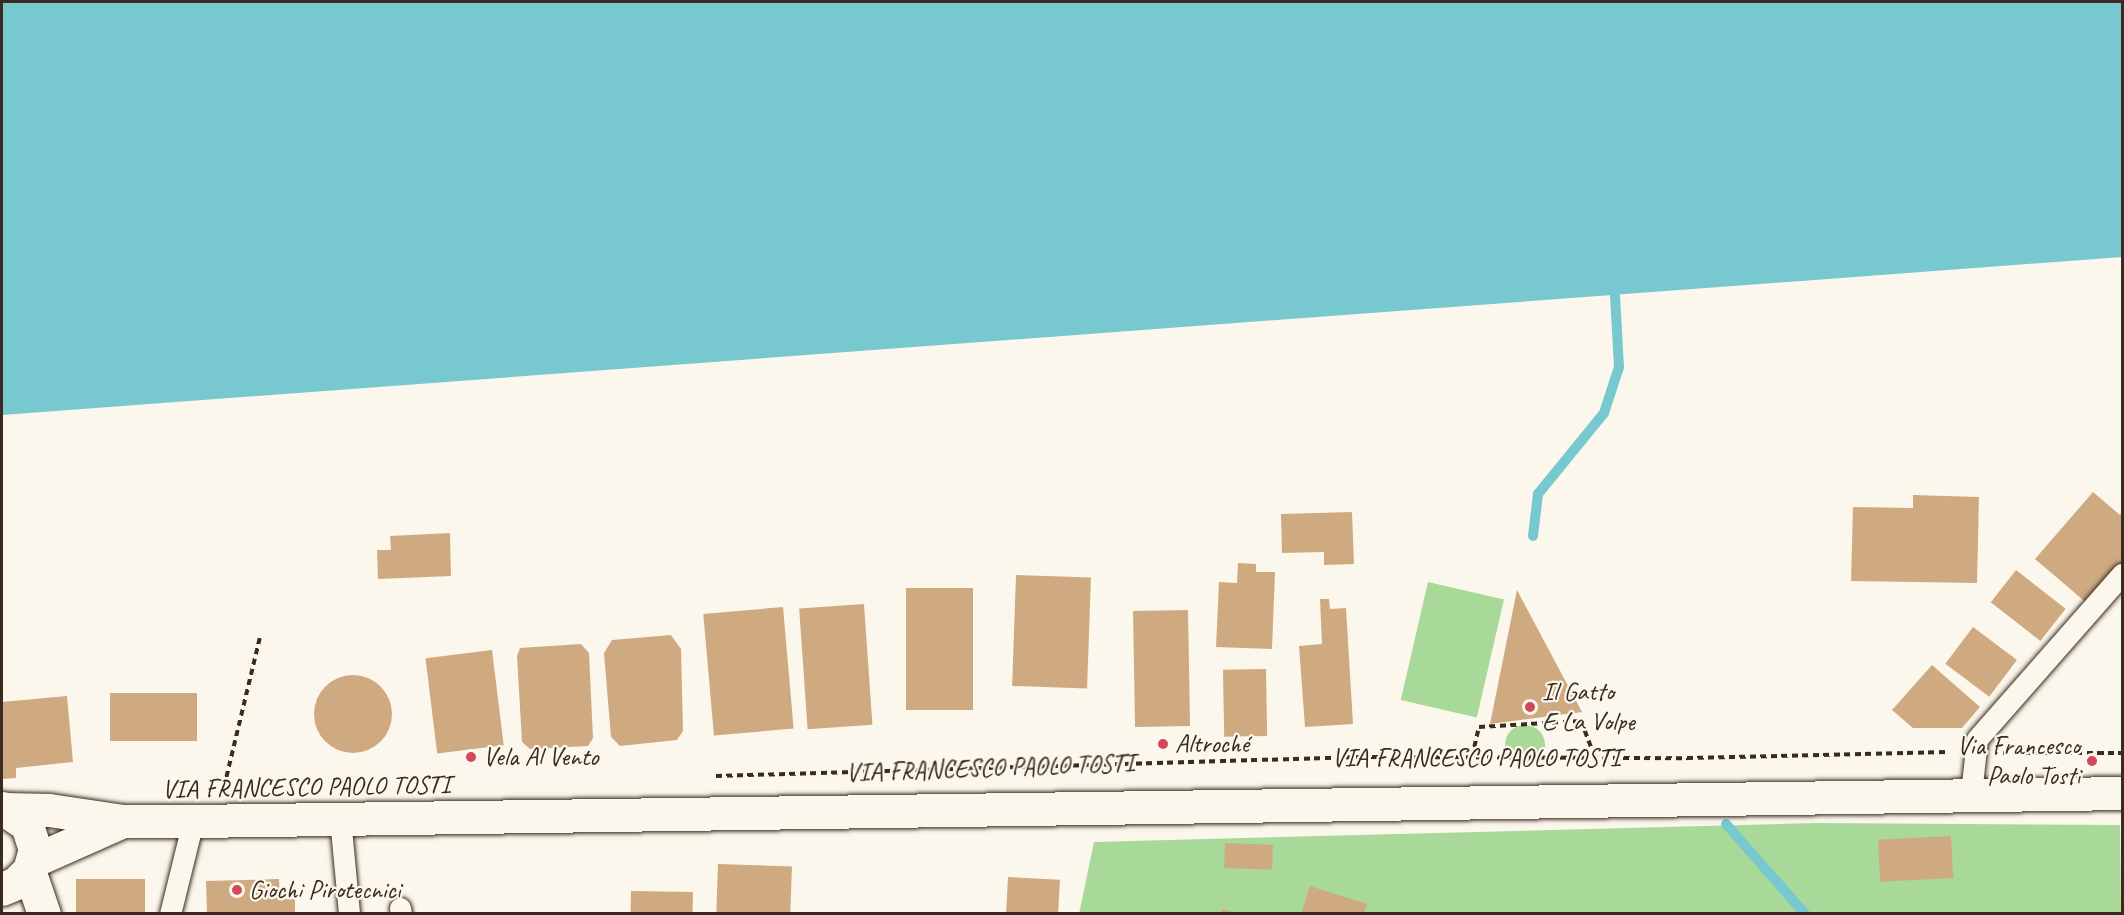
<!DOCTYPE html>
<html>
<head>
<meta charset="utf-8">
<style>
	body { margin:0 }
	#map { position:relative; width:2124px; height:915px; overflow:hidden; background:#fbf7ec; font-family:Caveat,sans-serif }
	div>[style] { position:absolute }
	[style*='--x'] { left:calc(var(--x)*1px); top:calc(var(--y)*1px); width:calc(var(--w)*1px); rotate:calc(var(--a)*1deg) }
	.green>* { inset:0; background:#a9d998; transform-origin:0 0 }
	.round { border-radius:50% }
	.water>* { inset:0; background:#77c8cf }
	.stream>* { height:10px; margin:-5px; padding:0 5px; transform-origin:5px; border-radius:5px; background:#77c8cf }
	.building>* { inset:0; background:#cfaa81; transform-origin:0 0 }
	.path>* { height:4px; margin-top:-2px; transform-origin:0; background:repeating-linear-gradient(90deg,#3b2a1e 0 6px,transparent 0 10.5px) }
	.roads { filter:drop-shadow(0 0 2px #3b2a1e) drop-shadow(0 0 2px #3b2a1e) }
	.lane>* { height:21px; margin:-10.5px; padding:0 10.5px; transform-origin:10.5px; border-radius:10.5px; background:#fbf7ec }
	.street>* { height:33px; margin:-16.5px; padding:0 16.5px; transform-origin:16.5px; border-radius:16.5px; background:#fbf7ec }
	.dots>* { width:16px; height:16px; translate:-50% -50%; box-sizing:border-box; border:3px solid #fbf7ec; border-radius:50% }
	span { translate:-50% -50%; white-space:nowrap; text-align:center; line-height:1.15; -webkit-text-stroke:4.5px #fbf7ec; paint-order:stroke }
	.poi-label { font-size:26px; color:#3b2a1e }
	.left { translate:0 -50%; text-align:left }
	.right { translate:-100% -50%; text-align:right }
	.street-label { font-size:26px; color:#3b2a1e }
	.frame { position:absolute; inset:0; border:3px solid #3b2a1e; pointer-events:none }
</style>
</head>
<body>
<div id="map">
	<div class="green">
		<div style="left:1428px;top:582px;width:78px;height:121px;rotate:13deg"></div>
		<div class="round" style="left:1505px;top:725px;width:40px;height:40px"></div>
		<div style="clip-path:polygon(1816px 823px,2120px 825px,2121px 913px,1079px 914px,1094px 842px)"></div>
	</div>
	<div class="water">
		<div style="clip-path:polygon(2px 2px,2122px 2px,2122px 257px,2px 415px)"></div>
	</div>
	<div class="stream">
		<div style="--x:1533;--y:536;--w:42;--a:-83.2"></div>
		<div style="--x:1538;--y:494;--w:104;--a:-50.8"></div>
		<div style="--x:1604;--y:413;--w:48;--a:-71.9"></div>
		<div style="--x:1619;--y:367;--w:72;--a:-93.2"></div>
		<div style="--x:1726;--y:824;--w:120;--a:48.7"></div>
	</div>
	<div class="building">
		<div style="clip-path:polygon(2093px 492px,2120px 515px,2122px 512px,2122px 567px,2089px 605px,2035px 559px)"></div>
		<div style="clip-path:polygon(1913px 495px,1979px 497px,1977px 583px,1851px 581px,1853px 507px,1913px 508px)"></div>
		<div style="clip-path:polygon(1352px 512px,1354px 564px,1324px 565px,1324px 552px,1282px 553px,1281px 514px)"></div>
		<div style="clip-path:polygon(450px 533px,451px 576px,378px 579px,377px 550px,391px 550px,390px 536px)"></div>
		<div style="clip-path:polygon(1238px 563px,1256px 564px,1256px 572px,1275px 572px,1272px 649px,1216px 647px,1219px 582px,1237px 583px)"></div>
		<div style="left:2016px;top:570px;width:63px;height:41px;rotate:38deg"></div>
		<div style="left:1016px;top:575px;width:75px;height:111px;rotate:2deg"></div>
		<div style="left:906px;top:588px;width:67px;height:122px"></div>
		<div style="clip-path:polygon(1517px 590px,1582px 712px,1490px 724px)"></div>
		<div style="clip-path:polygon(1320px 599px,1329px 599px,1330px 609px,1346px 608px,1353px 724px,1305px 727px,1299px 646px,1322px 644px)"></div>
		<div style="left:864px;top:604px;width:121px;height:65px;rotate:86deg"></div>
		<div style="left:783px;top:607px;width:122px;height:80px;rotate:85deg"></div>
		<div style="left:1188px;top:610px;width:116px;height:55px;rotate:89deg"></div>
		<div style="left:1973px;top:627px;width:55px;height:46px;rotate:37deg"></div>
		<div style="clip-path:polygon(671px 635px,681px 649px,683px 731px,677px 740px,620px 746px,611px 737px,604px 653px,612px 640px)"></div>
		<div style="clip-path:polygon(581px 644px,589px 653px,593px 738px,588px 746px,530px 749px,522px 742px,517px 656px,520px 648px)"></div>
		<div style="left:492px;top:650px;width:96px;height:67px;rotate:83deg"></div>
		<div style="clip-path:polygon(1932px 665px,1980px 707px,1962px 728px,1913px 728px,1892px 710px)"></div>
		<div style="left:1266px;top:669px;width:67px;height:43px;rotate:89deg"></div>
		<div class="round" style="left:314px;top:675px;width:78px;height:78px"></div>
		<div style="left:197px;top:693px;width:48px;height:87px;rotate:90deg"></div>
		<div style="clip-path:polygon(67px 696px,73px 762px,16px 768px,16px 778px,2px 779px,2px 702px)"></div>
		<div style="left:1951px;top:836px;width:42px;height:73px;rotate:87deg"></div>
		<div style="left:1225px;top:843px;width:48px;height:25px;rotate:2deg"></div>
		<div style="left:718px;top:864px;width:74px;height:50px;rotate:2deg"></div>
		<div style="left:1008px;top:877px;width:52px;height:37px;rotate:3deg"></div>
		<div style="left:76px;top:879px;width:69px;height:35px"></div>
		<div style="clip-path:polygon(279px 879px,280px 899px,295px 899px,295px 914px,207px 914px,206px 881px)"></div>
		<div style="clip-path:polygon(1310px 886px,1367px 904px,1364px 914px,1301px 914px)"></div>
		<div style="left:631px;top:891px;width:62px;height:23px;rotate:1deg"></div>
		<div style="clip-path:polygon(1222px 909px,1237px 913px,1237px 914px,1221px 914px)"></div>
	</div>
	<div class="path">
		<div style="--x:2003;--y:753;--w:119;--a:0"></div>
		<div style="--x:1472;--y:757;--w:31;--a:-77"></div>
		<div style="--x:1479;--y:727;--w:102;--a:-3.4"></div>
		<div style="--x:1581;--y:721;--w:39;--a:69"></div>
		<div style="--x:716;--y:776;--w:645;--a:-1.69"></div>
		<div style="--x:1361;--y:757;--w:326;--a:0.2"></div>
		<div style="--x:1687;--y:758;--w:260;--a:-1.3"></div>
		<div style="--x:224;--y:787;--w:154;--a:-76.5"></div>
	</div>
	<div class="roads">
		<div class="lane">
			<div style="--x:1971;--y:794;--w:55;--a:-83.8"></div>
			<div style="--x:1977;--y:739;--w:220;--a:-48.7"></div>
			<div style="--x:340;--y:818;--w:96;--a:84.6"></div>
			<div style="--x:400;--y:908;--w:6;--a:81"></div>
			<div style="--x:170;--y:914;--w:96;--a:-76.1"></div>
		</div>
		<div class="street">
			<div style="--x:2;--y:808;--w:30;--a:34"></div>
			<div style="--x:27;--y:825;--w:25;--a:72"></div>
			<div style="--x:35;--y:849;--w:22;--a:106"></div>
			<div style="--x:29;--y:870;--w:18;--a:135"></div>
			<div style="--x:16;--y:883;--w:15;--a:157"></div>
			<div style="--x:6;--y:809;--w:43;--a:1.3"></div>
			<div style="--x:49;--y:810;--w:75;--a:8.5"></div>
			<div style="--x:123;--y:821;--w:70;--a:0"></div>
			<div style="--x:193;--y:821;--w:1929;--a:-0.83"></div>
			<div style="--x:33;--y:861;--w:98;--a:-24"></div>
			<div style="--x:29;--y:870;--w:46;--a:71.2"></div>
		</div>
	</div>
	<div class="dots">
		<div style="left:1530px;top:707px;background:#d1495b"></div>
		<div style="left:1163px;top:744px;background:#d1495b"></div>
		<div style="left:471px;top:757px;background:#d1495b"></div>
		<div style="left:2092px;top:761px;background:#d1495b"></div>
		<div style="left:237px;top:890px;background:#d1495b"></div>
	</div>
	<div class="poi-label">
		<span class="left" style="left:1542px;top:707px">Il Gatto<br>E La Volpe</span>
		<span class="left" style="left:1175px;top:744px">Altroché</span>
		<span class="right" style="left:2080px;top:761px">Via Francesco<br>Paolo Tosti</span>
		<span class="left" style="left:483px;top:757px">Vela Al Vento</span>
		<span class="left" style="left:249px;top:890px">Giochi Pirotecnici</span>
	</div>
	<div class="street-label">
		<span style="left:1476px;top:758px">VIA FRANCESCO PAOLO TOSTI</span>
		<span style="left:990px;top:768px;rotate:-2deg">VIA FRANCESCO PAOLO TOSTI</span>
		<span style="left:306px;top:787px;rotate:-1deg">VIA FRANCESCO PAOLO TOSTI</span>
	</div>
	<div class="frame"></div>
</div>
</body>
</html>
